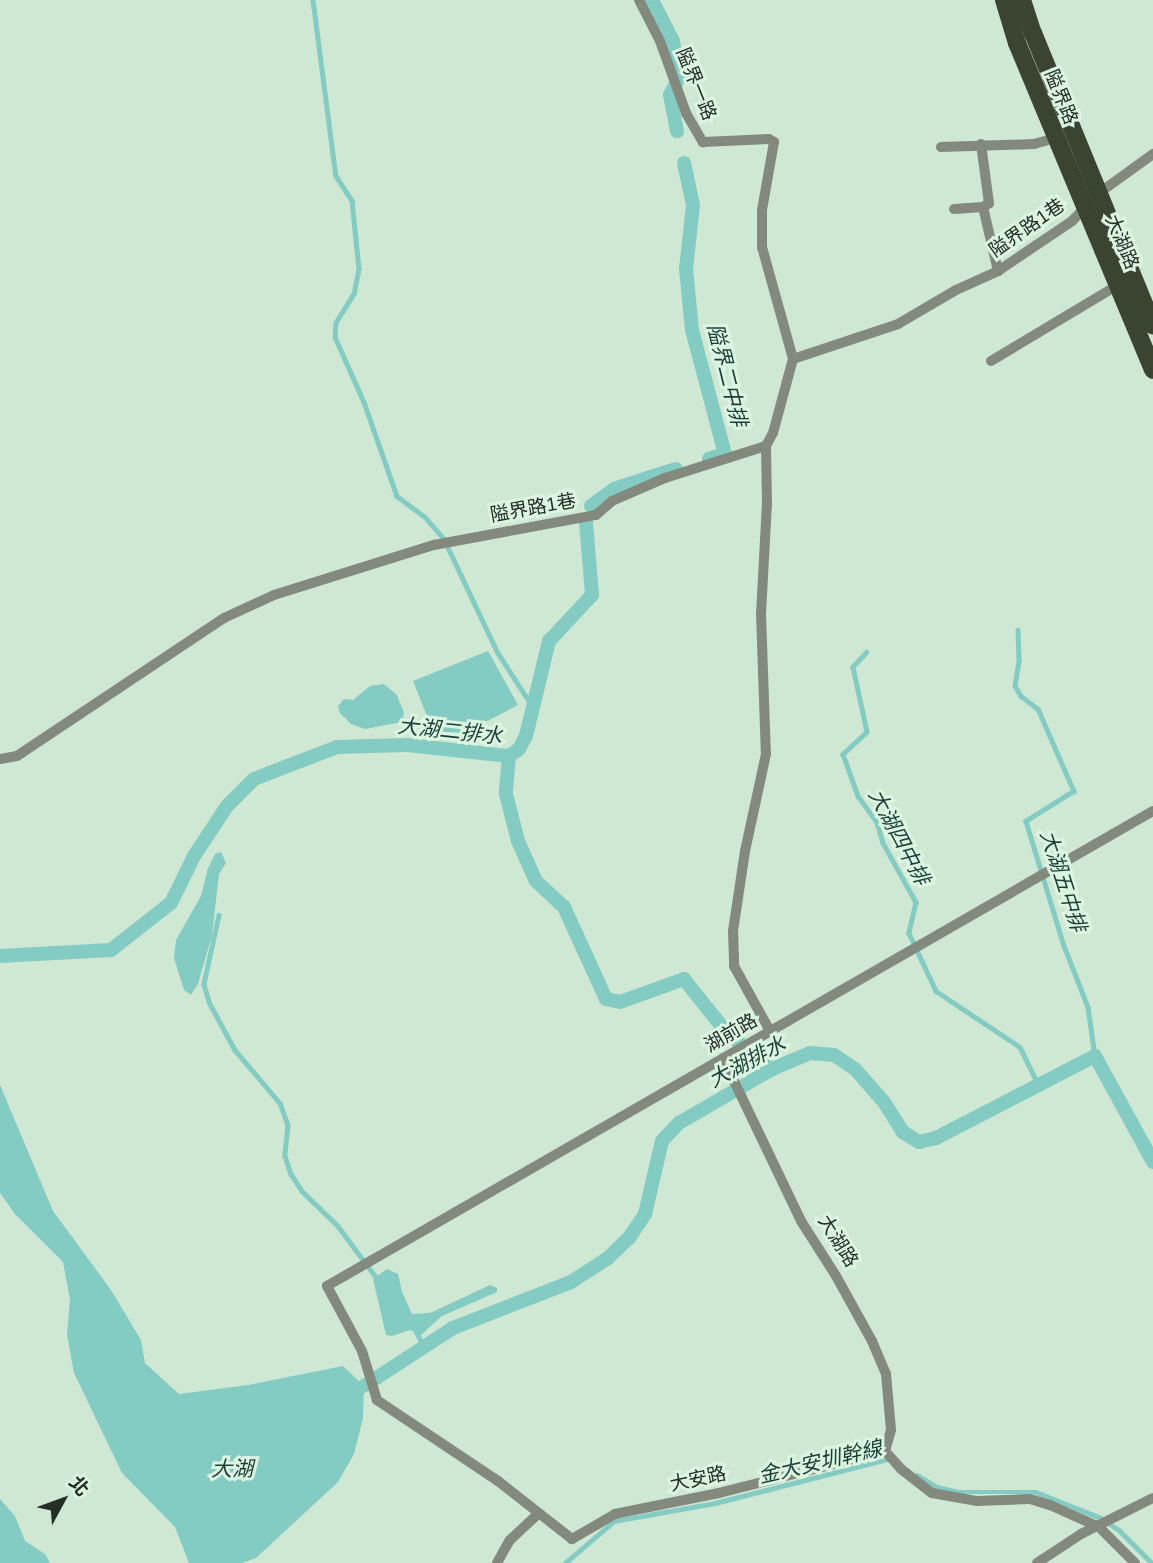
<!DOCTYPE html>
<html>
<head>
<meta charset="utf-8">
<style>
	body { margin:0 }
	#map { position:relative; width:1153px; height:1563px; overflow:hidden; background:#cfe8d3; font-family:Helvetica,"Noto Sans TC",sans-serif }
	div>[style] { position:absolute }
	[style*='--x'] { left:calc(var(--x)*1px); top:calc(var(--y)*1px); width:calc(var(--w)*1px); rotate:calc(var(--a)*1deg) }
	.water>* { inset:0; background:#83cbc3 }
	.stream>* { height:4.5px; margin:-2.25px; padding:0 2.25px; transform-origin:2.25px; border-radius:2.25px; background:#83cbc3 }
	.canal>* { height:14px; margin:-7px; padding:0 7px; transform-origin:7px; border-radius:7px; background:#83cbc3 }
	.minor>* { height:10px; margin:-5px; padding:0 5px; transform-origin:5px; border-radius:5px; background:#84897e }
	.primary>* { height:18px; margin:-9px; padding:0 9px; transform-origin:9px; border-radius:9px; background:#3a4431 }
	span { translate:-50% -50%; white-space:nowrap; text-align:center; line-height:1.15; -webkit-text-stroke:6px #dcf5e0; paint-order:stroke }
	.street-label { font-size:19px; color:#252e26 }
	.water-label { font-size:21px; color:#1a3e3a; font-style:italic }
	.north { position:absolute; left:28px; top:1465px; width:70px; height:70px; -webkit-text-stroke:5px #dcf5e0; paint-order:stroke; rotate:49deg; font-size:19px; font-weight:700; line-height:28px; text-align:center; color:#252e26 }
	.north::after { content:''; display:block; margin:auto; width:24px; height:32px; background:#252e26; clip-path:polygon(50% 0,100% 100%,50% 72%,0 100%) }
</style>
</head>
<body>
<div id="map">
	<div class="water">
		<div style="clip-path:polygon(488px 651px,518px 705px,464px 733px,433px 731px,413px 681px)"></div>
		<div style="clip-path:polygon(384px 684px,397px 695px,404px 713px,402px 722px,365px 729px,351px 724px,340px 713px,338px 706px,344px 699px,353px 700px,370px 686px)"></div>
		<div style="clip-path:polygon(221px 852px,226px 863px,219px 874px,212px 935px,198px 984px,191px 995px,184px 990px,174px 958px,176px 940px,201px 896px,208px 868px,215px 854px)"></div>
		<div style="clip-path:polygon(0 1085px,53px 1211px,111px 1290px,141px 1340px,145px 1363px,179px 1394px,248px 1385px,343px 1366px,364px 1386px,363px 1418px,354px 1454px,338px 1482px,256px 1558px,242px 1563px,189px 1563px,175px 1527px,122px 1473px,74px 1373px,67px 1335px,70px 1299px,63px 1262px,15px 1214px,0 1193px)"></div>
		<div style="clip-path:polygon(387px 1269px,398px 1274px,402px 1292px,412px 1314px,430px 1313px,490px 1285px,497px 1288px,497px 1292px,442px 1316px,421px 1335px,410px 1330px,392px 1336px,386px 1335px,373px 1279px)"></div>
		<div style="clip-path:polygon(0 1499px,15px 1516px,25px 1541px,45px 1554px,50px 1563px,0 1563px)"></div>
	</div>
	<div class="stream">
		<div style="--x:313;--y:0;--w:177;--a:82.6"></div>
		<div style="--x:336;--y:176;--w:30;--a:57"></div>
		<div style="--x:352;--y:201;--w:68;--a:84.1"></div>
		<div style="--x:359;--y:269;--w:25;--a:101"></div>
		<div style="--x:354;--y:294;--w:34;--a:122"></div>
		<div style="--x:336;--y:323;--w:14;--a:94"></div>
		<div style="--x:335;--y:337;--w:71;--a:66"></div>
		<div style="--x:364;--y:402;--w:100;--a:70.7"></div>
		<div style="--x:397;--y:496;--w:35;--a:37"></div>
		<div style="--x:425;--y:517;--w:29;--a:49"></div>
		<div style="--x:444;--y:539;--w:126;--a:64.7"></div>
		<div style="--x:498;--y:653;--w:64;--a:57.1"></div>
		<div style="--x:1018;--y:630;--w:31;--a:88"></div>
		<div style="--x:1019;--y:661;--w:25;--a:99"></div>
		<div style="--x:1015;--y:686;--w:12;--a:59"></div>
		<div style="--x:1021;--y:696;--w:21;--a:37"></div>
		<div style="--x:1038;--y:709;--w:90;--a:66.3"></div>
		<div style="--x:1074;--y:791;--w:57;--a:148"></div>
		<div style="--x:1026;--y:821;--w:127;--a:73.1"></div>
		<div style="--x:1063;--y:943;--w:69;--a:68.7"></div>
		<div style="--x:1088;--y:1007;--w:49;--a:81.9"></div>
		<div style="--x:867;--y:652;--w:21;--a:133"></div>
		<div style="--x:853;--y:667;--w:66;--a:77.8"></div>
		<div style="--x:867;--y:732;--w:33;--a:137"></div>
		<div style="--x:843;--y:754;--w:45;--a:70.3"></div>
		<div style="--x:858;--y:796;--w:32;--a:54"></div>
		<div style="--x:877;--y:822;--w:22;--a:74"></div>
		<div style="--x:883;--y:843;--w:68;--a:60.8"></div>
		<div style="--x:916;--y:902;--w:32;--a:103"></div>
		<div style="--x:909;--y:933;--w:64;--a:65"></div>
		<div style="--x:936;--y:991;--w:101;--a:33.7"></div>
		<div style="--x:1020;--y:1047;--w:41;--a:64.1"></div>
		<div style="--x:219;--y:915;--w:71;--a:102.3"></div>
		<div style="--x:204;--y:984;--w:19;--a:74"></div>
		<div style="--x:209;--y:1002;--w:55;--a:61.6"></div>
		<div style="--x:235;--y:1050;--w:70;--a:49.7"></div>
		<div style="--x:280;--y:1103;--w:23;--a:70"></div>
		<div style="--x:288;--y:1125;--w:31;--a:96"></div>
		<div style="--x:285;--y:1156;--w:19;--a:72"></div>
		<div style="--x:291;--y:1174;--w:20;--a:57"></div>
		<div style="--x:302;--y:1191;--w:50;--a:44.2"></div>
		<div style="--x:338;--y:1226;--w:69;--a:53.3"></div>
		<div style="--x:415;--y:1329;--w:20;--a:63"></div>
		<div style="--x:917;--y:1475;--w:23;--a:31"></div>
		<div style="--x:937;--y:1487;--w:23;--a:13"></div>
		<div style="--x:959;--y:1492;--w:77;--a:0"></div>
		<div style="--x:1036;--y:1492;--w:70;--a:21.8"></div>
		<div style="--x:1101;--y:1518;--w:22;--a:34"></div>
		<div style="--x:1119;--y:1530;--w:47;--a:45"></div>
		<div style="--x:565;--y:1563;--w:65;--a:-40.6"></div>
		<div style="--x:614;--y:1521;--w:103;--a:-10.1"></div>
		<div style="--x:715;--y:1503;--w:179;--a:-14.3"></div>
	</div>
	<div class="canal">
		<div style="--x:652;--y:0;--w:46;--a:62.9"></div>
		<div style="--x:673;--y:41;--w:36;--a:79"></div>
		<div style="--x:680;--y:76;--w:21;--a:118"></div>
		<div style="--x:670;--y:95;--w:37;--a:79"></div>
		<div style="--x:684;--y:163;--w:43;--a:77.9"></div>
		<div style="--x:693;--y:205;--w:64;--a:96.2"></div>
		<div style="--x:686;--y:269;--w:61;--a:84.4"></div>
		<div style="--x:692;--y:330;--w:128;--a:75.1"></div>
		<div style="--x:725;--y:454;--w:17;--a:163"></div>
		<div style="--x:591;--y:506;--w:29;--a:-36"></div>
		<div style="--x:614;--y:489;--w:65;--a:-17.9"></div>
		<div style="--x:509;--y:756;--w:38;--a:95"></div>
		<div style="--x:506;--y:794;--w:49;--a:75.7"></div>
		<div style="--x:518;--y:841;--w:44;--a:65.8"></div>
		<div style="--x:536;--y:881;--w:38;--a:43"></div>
		<div style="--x:564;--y:907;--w:101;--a:65.5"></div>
		<div style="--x:606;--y:999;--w:14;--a:12"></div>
		<div style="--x:620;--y:1002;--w:68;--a:-19.8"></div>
		<div style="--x:684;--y:979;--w:69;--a:51.5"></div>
		<div style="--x:727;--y:1033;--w:58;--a:38.7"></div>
		<div style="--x:509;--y:756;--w:12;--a:-35"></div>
		<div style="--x:519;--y:749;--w:15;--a:-62"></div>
		<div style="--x:526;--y:736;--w:98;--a:-76.4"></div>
		<div style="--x:549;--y:641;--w:63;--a:-46.9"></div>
		<div style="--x:592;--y:595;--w:73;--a:-94.7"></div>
		<div style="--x:0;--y:956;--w:111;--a:-3.1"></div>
		<div style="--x:111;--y:950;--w:76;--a:-38.1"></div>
		<div style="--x:171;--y:903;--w:52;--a:-63.9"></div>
		<div style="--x:194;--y:856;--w:60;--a:-56.6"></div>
		<div style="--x:227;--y:806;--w:38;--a:-45"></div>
		<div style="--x:254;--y:779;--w:89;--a:-21.1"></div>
		<div style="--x:337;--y:747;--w:70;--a:-1.6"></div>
		<div style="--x:407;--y:745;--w:103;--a:6.2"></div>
		<div style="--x:364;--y:1386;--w:106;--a:-33.1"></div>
		<div style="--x:453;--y:1328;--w:127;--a:-21.3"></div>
		<div style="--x:571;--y:1282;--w:44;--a:-33"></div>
		<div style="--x:608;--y:1258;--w:29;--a:-44"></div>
		<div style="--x:629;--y:1238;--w:29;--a:-56"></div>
		<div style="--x:645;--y:1214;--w:75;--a:-76.9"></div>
		<div style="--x:662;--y:1141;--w:25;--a:-47"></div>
		<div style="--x:679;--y:1123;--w:108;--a:-30.1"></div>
		<div style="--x:772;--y:1069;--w:41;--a:-22.8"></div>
		<div style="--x:810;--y:1053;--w:24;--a:5"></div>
		<div style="--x:834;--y:1055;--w:25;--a:34"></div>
		<div style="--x:855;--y:1069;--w:44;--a:48.7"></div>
		<div style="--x:884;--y:1102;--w:36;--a:58"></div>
		<div style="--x:903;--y:1132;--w:19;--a:32"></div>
		<div style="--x:919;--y:1142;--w:17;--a:-13"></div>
		<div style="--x:936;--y:1138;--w:179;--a:-27.3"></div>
		<div style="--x:1095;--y:1056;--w:121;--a:61.3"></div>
	</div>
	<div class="minor">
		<div style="--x:639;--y:0;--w:46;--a:62.9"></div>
		<div style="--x:660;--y:41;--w:77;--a:70.1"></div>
		<div style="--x:686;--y:113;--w:34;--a:60"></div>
		<div style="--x:703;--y:142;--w:66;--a:-2.6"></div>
		<div style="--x:769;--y:139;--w:6;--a:31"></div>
		<div style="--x:774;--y:142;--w:69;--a:100"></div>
		<div style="--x:762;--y:210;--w:37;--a:90"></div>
		<div style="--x:762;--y:247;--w:116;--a:74.5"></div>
		<div style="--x:981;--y:144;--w:60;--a:82.3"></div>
		<div style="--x:989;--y:203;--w:7;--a:146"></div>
		<div style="--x:983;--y:207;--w:66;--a:76.8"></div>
		<div style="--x:941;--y:147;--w:93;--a:-1.8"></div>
		<div style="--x:1034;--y:144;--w:22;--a:-16"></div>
		<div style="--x:954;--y:209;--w:29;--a:-4"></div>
		<div style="--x:991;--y:361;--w:148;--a:-30.9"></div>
		<div style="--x:766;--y:446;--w:57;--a:89"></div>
		<div style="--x:767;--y:503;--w:111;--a:93.1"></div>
		<div style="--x:761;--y:614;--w:140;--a:88"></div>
		<div style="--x:766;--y:754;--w:99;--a:102.2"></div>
		<div style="--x:745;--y:851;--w:81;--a:98.5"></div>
		<div style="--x:733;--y:931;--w:35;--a:88"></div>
		<div style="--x:734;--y:966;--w:74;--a:61"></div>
		<div style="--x:0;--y:759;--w:17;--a:-10"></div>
		<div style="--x:17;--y:756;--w:249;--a:-33.7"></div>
		<div style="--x:224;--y:618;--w:55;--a:-24.7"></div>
		<div style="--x:274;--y:595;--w:168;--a:-17.4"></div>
		<div style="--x:434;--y:545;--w:165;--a:-10.5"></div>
		<div style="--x:596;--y:515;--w:21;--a:-41"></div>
		<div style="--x:612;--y:501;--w:58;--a:-23.5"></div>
		<div style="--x:665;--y:478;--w:106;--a:-17.6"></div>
		<div style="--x:766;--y:446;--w:15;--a:-62"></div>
		<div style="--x:773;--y:433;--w:77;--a:-74.9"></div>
		<div style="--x:793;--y:359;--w:111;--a:-18.4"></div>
		<div style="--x:898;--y:324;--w:67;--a:-30.4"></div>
		<div style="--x:956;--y:290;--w:46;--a:-24.3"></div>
		<div style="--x:998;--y:271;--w:89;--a:-34"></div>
		<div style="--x:1072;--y:221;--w:39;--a:-46"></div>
		<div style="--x:1099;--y:193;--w:67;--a:-35.8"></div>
		<div style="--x:723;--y:1058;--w:181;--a:64.4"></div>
		<div style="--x:801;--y:1221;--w:65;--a:57.5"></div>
		<div style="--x:836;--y:1276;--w:74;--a:61"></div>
		<div style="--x:872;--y:1341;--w:36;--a:67"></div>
		<div style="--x:886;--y:1374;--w:56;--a:84.9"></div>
		<div style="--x:891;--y:1430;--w:22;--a:106"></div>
		<div style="--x:885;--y:1451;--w:171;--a:165.8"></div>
		<div style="--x:719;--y:1493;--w:106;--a:168.6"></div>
		<div style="--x:615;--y:1514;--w:50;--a:149.8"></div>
		<div style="--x:572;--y:1539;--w:94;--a:-141.9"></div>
		<div style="--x:498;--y:1481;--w:146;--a:-146.2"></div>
		<div style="--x:377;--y:1400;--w:51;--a:-107"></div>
		<div style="--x:362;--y:1351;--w:74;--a:-118.3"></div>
		<div style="--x:327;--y:1286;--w:953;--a:-29.9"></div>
		<div style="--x:885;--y:1451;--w:24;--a:48"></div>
		<div style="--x:901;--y:1469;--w:39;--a:38"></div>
		<div style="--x:932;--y:1493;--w:46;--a:10.1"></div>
		<div style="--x:977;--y:1501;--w:53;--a:-2.2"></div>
		<div style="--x:1030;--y:1499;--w:21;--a:17"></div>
		<div style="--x:1050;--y:1505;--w:54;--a:24.2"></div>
		<div style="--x:1099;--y:1527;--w:51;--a:45"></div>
		<div style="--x:497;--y:1563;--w:26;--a:-61"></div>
		<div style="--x:510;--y:1540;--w:37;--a:-43"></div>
		<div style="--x:1037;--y:1563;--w:53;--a:-33.4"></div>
		<div style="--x:1081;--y:1534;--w:80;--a:-26.6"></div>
	</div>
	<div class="primary">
		<div style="--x:1004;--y:0;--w:45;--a:73.2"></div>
		<div style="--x:1017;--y:43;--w:354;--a:67.4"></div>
		<div style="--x:1022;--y:0;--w:35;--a:72"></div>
		<div style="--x:1033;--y:33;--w:316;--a:67.7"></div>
	</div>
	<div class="street-label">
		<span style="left:696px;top:84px;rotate:68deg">隘界一路</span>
		<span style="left:1061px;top:97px;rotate:68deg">隘界路</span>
		<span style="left:1027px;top:228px;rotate:-35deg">隘界路1巷</span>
		<span style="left:1122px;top:242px;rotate:67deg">大湖路</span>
		<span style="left:533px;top:508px;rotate:-10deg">隘界路1巷</span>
		<span style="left:731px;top:1033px;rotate:-30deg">湖前路</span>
		<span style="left:838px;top:1241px;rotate:58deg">大湖路</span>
		<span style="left:698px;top:1479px;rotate:-12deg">大安路</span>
	</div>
	<div class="water-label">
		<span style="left:727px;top:375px;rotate:76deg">隘界二中排</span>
		<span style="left:450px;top:731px;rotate:6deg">大湖二排水</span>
		<span style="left:899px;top:837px;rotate:62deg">大湖四中排</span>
		<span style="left:1063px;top:881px;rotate:72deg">大湖五中排</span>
		<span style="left:747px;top:1062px;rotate:-28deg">大湖排水</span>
		<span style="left:820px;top:1462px;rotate:-13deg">金大安圳幹線</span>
		<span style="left:232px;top:1469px">大湖</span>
	</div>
	<div class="north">北</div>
</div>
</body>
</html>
